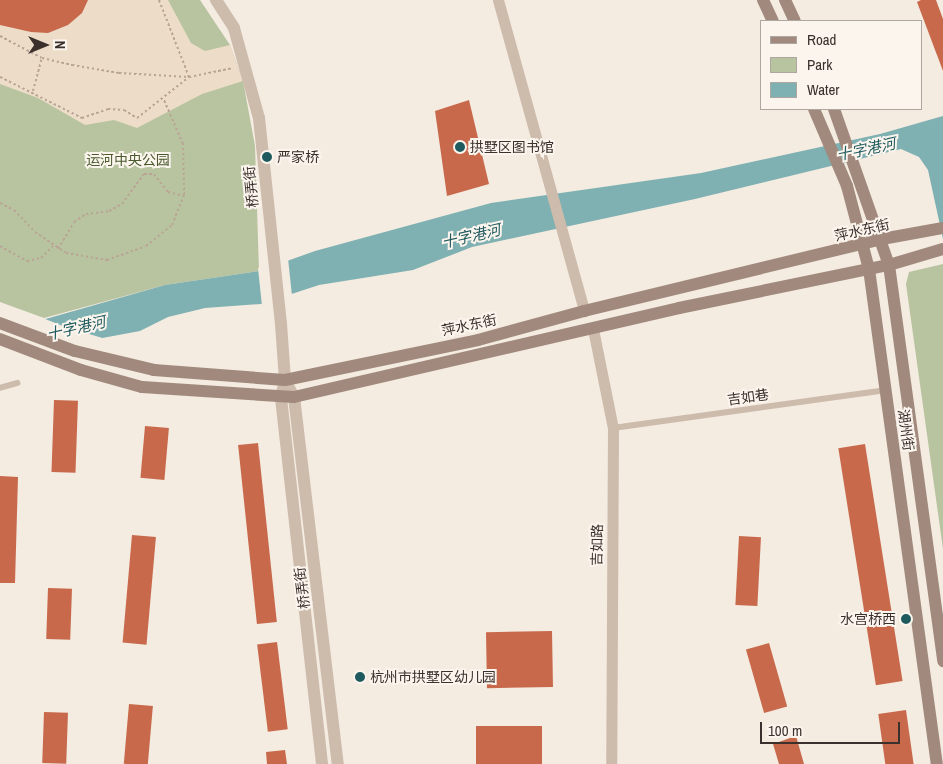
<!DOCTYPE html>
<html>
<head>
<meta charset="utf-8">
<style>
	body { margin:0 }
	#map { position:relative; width:943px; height:764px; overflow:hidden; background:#f4ebe1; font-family:"Archivo Narrow","Noto Sans SC",sans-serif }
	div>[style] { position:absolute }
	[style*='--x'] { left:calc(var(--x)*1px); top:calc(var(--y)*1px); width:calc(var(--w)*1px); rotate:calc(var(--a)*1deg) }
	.green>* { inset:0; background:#b8c4a0 }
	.plaza>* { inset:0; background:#ecdcc8 }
	.water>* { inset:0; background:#7fb0b2 }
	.pier>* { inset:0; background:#f4ebe1 }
	.building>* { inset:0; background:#c8694b; transform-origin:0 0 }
	.path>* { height:2px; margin-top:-1px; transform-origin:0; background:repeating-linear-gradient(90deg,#b9a596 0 2.5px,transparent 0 5px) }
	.service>* { height:5.5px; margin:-2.75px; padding:0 2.75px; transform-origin:2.75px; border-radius:2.75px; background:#cdbbac }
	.minor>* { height:11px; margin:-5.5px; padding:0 5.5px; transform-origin:5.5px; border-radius:5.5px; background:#cdbbac }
	.tertiary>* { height:12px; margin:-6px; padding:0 6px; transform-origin:6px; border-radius:6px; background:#cdbbac }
	.secondary>* { height:12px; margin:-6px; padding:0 6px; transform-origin:6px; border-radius:6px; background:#a18a7d }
	.dots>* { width:14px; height:14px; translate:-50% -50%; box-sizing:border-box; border:2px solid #fbf5ee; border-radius:50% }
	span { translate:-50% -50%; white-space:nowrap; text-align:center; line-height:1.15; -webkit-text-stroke:4px #fbf5ee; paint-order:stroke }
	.poi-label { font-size:14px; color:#3b302b }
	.left { translate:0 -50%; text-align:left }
	.right { translate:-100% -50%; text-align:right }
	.park-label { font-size:14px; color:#4a5a2e }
	.street-label { font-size:14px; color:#3b302b }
	.water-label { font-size:15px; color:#1f5a5e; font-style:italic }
	.legend { position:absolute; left:760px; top:20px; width:162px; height:90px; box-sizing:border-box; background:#fbf5ee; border:1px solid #aea6a0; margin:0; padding:6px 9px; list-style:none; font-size:15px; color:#3b302b }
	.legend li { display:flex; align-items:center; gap:10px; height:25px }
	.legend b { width:25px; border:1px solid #aea6a0 }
	.north { position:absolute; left:20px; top:20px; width:50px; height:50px; -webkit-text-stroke:4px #fbf5ee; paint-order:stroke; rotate:90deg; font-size:14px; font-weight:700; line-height:20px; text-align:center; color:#3b302b }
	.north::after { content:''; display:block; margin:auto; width:18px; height:22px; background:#3b302b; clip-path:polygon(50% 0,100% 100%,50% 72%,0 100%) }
	.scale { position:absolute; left:760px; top:722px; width:140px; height:22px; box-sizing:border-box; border:2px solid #3b302b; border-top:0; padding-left:6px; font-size:15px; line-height:18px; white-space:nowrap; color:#3b302b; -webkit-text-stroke:4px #fbf5ee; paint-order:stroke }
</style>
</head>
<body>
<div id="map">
	<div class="green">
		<div style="clip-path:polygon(0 0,200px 0,230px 45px,243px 81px,255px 146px,259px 271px,165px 285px,44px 318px,0 302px)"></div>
		<div style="clip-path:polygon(943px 264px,943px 549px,906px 284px,909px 272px)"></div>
	</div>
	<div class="plaza">
		<div style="clip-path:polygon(0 0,168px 0,191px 43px,205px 51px,230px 45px,243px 81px,202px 94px,137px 128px,114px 120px,85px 125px,38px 98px,0 84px)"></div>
	</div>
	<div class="water">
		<div style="clip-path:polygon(943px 116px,943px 239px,928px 170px,919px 157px,901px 149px,695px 199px,472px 247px,413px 270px,319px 285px,261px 304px,205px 308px,168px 317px,140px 331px,0 357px,0 332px,165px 285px,259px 271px,315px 251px,491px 203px,701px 173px,880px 134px)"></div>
	</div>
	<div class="pier">
		<div style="clip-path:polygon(288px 258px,292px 296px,262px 306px,258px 268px)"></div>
		<div style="clip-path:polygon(40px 317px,63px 326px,109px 340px,5px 359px,0 357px,0 329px)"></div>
	</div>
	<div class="building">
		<div style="clip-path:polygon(0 0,88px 0,82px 13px,68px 25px,48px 33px,31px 32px,0 25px)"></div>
		<div style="clip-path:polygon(921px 0,936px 0,943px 19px,943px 71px,917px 2px)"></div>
		<div style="clip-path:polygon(469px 100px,489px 184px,447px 196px,435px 111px)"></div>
		<div style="left:54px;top:400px;width:24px;height:72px;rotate:2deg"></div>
		<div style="left:145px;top:426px;width:24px;height:52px;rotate:5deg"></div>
		<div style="left:258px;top:443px;width:180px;height:20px;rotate:84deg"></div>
		<div style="left:865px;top:444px;width:240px;height:27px;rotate:81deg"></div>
		<div style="clip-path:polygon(0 476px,18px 477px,15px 583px,0 583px)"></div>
		<div style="left:132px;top:535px;width:24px;height:108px;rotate:5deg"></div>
		<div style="left:739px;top:536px;width:22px;height:69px;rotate:3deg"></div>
		<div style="left:48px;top:588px;width:24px;height:51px;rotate:2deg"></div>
		<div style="left:552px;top:631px;width:56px;height:66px;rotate:89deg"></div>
		<div style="left:277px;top:642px;width:88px;height:20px;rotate:83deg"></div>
		<div style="left:769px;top:643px;width:66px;height:24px;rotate:74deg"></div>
		<div style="left:129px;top:704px;width:24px;height:60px;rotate:5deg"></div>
		<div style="left:906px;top:710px;width:55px;height:28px;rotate:82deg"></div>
		<div style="left:44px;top:712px;width:24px;height:51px;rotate:2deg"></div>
		<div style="left:476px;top:726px;width:66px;height:38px"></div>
		<div style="clip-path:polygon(796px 736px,804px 764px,779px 764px,773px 744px)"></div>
		<div style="clip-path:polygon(285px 750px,287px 764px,267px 764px,266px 752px)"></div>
	</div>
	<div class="path">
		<div style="--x:0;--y:36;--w:47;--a:27.6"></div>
		<div style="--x:42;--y:58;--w:31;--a:13"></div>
		<div style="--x:72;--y:65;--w:48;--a:9.7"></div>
		<div style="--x:119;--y:73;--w:70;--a:3.3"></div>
		<div style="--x:189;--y:77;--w:83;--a:-111.3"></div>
		<div style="--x:0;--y:77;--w:92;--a:26.6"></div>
		<div style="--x:82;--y:118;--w:28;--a:-19"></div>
		<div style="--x:108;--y:109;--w:16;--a:4"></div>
		<div style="--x:124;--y:110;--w:15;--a:32"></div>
		<div style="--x:137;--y:118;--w:66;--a:-38.3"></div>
		<div style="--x:189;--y:77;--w:45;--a:-11.6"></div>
		<div style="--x:33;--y:91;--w:34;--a:-75"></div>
		<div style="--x:0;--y:203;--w:16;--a:27"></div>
		<div style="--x:14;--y:210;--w:30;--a:46"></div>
		<div style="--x:35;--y:232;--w:37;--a:34"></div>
		<div style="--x:66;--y:253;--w:42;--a:9.7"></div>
		<div style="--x:107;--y:260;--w:41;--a:-19.7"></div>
		<div style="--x:146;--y:246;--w:33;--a:-39"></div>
		<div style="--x:172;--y:225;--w:32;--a:-68"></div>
		<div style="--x:184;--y:195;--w:51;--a:-91.1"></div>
		<div style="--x:183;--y:144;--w:48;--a:-113.4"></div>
		<div style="--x:0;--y:246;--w:31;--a:29"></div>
		<div style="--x:27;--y:261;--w:14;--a:-12"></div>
		<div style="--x:41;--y:258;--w:17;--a:-45"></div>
		<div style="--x:58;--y:249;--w:31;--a:-59"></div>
		<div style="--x:74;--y:222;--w:14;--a:-34"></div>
		<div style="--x:86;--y:214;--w:23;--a:-7"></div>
		<div style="--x:109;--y:211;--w:15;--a:-28"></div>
		<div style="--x:122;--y:204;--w:37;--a:-54"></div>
		<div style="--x:144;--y:174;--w:10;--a:0"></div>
		<div style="--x:154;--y:174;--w:23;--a:52"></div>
		<div style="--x:168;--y:192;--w:16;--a:14"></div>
	</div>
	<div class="service">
		<div style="--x:0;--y:388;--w:18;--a:-16"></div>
		<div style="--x:613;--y:428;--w:276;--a:-7.9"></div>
	</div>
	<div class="minor">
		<div style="--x:498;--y:0;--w:323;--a:74.5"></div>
		<div style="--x:593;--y:329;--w:101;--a:78.6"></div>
		<div style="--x:613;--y:428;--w:336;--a:90.3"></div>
	</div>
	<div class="tertiary">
		<div style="--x:216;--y:0;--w:33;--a:57"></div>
		<div style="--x:234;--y:28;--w:93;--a:74.5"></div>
		<div style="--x:259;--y:118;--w:207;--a:83.9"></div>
		<div style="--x:281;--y:324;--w:56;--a:85.9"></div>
		<div style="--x:285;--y:380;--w:18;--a:103"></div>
		<div style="--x:281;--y:398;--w:368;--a:83.6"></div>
		<div style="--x:289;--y:388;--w:10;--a:61"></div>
		<div style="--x:294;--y:397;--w:370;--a:83.2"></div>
	</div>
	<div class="secondary">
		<div style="--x:763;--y:0;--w:23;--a:65"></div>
		<div style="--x:785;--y:0;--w:23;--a:65"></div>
		<div style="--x:814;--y:109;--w:84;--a:66.8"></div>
		<div style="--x:847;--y:186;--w:86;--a:75.2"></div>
		<div style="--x:869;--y:269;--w:500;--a:82.2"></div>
		<div style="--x:834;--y:109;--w:165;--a:70.6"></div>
		<div style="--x:889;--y:265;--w:400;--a:82.2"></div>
		<div style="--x:0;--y:323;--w:80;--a:20.5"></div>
		<div style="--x:75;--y:351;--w:81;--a:13.5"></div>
		<div style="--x:154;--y:370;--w:131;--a:4.4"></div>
		<div style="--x:285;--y:380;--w:197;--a:-11.7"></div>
		<div style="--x:478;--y:340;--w:110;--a:-15.3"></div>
		<div style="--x:584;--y:311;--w:307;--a:-13.6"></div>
		<div style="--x:882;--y:239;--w:62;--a:-10.2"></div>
		<div style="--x:0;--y:339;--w:87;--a:20.9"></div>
		<div style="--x:81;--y:370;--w:63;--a:15.6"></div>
		<div style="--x:142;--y:387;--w:152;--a:3.8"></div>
		<div style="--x:294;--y:397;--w:395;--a:-13"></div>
		<div style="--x:679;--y:308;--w:214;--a:-11.6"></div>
		<div style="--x:889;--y:265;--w:56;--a:-16.5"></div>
	</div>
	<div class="dots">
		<div style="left:460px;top:147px;background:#1f5a5e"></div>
		<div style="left:267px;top:157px;background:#1f5a5e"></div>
		<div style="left:906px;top:619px;background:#1f5a5e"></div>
		<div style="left:360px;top:677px;background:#1f5a5e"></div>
	</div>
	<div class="poi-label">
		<span class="left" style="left:470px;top:147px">拱墅区图书馆</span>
		<span class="left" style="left:277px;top:157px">严家桥</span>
		<span class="right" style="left:896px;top:619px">水宫桥西</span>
		<span class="left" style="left:370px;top:677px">杭州市拱墅区幼儿园</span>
	</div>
	<div class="park-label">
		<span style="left:128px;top:160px">运河中央公园</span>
	</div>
	<div class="street-label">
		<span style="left:251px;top:187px;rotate:-96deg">桥弄街</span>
		<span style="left:862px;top:230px;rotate:-13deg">萍水东街</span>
		<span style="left:469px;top:325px;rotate:-12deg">萍水东街</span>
		<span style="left:748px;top:397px;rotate:-8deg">吉如巷</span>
		<span style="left:906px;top:430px;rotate:82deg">湖州街</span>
		<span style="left:597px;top:545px;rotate:-89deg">吉如路</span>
		<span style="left:302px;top:588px;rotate:-97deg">桥弄街</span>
	</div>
	<div class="water-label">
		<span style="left:866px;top:149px;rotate:-12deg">十字港河</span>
		<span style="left:471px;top:236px;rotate:-13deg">十字港河</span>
		<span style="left:76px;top:328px;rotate:-13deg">十字港河</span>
	</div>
	<ul class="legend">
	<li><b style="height:6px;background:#a18a7d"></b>Road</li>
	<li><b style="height:14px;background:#b8c4a0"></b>Park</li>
	<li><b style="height:14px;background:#7fb0b2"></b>Water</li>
	</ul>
	<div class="north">N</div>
	<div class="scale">100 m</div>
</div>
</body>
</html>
